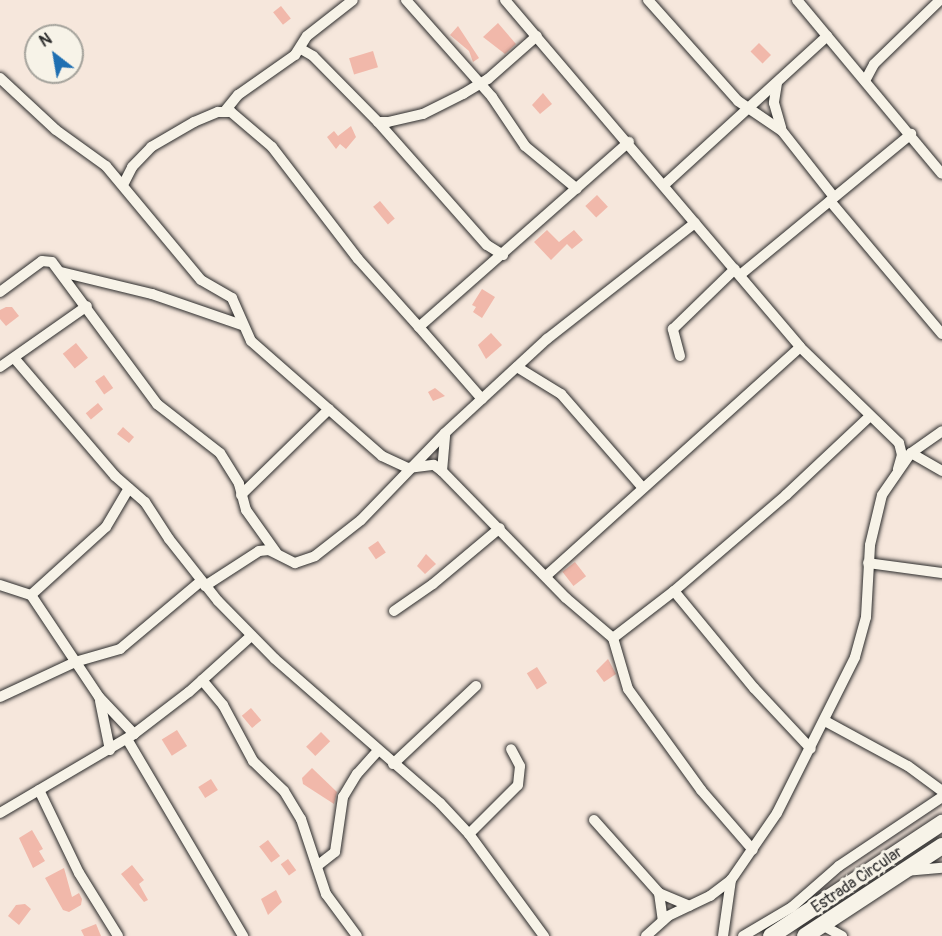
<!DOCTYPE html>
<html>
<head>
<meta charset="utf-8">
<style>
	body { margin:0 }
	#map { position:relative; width:942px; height:936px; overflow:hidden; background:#f6e7dc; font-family:Pangolin,sans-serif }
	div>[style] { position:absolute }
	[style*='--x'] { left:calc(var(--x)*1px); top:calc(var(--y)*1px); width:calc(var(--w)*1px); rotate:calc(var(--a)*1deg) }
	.building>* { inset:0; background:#f1b8aa; transform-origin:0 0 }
	.roads { filter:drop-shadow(0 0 2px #2b2b2b) drop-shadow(0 0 2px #2b2b2b) }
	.minor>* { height:10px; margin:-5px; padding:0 5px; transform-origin:5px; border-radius:5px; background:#f7f3e8 }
	.primary>* { height:16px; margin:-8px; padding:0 8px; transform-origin:8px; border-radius:8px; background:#f7f3e8 }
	span { translate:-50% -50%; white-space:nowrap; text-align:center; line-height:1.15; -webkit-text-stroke:6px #f7f3e8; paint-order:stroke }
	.street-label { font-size:16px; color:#2b2b2b }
	.north { position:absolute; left:24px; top:24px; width:60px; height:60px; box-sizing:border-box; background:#f7f3e8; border:2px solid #a5a39c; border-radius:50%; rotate:329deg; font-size:16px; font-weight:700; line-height:24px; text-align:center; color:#2b2b2b }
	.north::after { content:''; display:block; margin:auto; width:21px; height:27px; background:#1f6fb2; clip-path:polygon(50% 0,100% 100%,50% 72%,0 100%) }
</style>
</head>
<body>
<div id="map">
	<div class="building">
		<div style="left:281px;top:6px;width:16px;height:10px;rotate:52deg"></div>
		<div style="clip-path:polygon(498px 23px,516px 44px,505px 54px,483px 37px)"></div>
		<div style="clip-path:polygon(458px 26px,479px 58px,473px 62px,469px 51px,450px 35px)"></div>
		<div style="left:759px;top:43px;width:17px;height:12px;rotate:45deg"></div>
		<div style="left:373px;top:51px;width:17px;height:25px;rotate:73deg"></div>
		<div style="clip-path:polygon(543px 93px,552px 104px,540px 114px,532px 105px)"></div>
		<div style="clip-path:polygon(351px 126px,356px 137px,346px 149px,340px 144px,336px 149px,327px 137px,334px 131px,338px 136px)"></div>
		<div style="left:597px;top:195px;width:16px;height:16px;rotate:47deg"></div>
		<div style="left:380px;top:201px;width:23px;height:9px;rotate:50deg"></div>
		<div style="clip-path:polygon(547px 230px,559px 242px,574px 230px,583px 240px,572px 249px,567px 244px,551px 260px,534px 242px)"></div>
		<div style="clip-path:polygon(482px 289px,495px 297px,482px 318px,473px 312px,476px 307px,472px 305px)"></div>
		<div style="clip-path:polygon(6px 307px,12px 307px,19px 316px,6px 326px,0 319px,0 310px)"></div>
		<div style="clip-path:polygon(491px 333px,502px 345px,486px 359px,478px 345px)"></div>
		<div style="left:76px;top:343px;width:19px;height:17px;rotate:51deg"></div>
		<div style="left:104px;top:375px;width:16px;height:11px;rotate:55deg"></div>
		<div style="clip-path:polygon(435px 388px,445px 396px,433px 401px,428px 392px)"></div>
		<div style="left:98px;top:403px;width:8px;height:16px;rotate:50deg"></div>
		<div style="clip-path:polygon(123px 427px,134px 437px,129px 443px,117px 434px)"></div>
		<div style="left:378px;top:541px;width:14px;height:12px;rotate:56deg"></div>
		<div style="clip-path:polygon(426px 554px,436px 564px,425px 574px,417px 566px)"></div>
		<div style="left:575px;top:562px;width:18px;height:16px;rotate:52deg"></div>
		<div style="clip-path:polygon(608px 659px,616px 674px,604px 682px,596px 671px)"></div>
		<div style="left:537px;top:667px;width:19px;height:12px;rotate:58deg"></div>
		<div style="left:251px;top:708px;width:16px;height:12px;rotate:50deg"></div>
		<div style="left:177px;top:730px;width:19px;height:18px;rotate:58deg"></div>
		<div style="left:321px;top:732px;width:13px;height:21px;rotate:45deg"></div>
		<div style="clip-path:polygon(312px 768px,337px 792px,334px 804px,303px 784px,302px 778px)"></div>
		<div style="left:211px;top:779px;width:13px;height:15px;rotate:58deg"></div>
		<div style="clip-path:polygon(32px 830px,43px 849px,39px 851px,45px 861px,33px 868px,19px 838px)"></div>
		<div style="left:268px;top:840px;width:20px;height:11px;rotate:53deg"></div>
		<div style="left:288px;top:859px;width:14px;height:9px;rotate:54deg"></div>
		<div style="clip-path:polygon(132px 865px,144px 880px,139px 884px,148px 900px,144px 902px,121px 874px)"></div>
		<div style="clip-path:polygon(64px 868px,72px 897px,79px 893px,82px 899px,81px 905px,69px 912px,63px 910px,45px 878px)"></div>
		<div style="clip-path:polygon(276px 890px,282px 902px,268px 915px,261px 899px)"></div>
		<div style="clip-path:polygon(25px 904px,31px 909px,19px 925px,8px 916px,16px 905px)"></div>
		<div style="clip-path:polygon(96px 924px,101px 936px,84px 936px,81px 930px)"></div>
	</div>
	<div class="roads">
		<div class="minor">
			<div style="--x:406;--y:0;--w:130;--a:48.4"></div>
			<div style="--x:492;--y:97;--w:59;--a:56"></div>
			<div style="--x:525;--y:146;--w:67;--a:39.6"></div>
			<div style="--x:505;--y:0;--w:455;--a:49.6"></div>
			<div style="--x:800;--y:347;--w:138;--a:44.1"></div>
			<div style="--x:899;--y:443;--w:12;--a:76"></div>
			<div style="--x:902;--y:455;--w:15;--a:106"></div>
			<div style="--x:648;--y:0;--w:135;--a:48.3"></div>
			<div style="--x:738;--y:101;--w:53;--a:34.3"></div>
			<div style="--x:782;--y:131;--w:84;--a:51.8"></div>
			<div style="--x:797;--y:0;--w:226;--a:50.2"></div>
			<div style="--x:301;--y:49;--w:14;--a:30"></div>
			<div style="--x:313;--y:56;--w:93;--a:45.4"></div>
			<div style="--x:378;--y:122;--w:10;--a:0"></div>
			<div style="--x:388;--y:122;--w:36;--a:-13"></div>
			<div style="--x:423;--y:114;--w:45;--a:-26.6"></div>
			<div style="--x:463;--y:94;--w:29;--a:-31"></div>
			<div style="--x:488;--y:79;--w:65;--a:-41.3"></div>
			<div style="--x:0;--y:78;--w:76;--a:42.9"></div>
			<div style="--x:56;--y:130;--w:62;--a:35.8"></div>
			<div style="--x:106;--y:166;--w:148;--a:50.2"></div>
			<div style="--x:201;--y:280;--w:36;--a:30"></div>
			<div style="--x:232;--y:298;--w:47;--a:66.2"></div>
			<div style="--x:251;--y:341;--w:174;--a:41.3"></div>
			<div style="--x:382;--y:456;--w:29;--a:25"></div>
			<div style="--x:408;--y:468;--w:26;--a:-7"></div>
			<div style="--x:434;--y:465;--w:10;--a:37"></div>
			<div style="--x:442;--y:471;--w:177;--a:45.7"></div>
			<div style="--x:566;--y:598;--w:62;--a:40.4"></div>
			<div style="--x:613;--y:638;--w:53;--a:73.6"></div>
			<div style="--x:628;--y:689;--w:125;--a:54.1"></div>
			<div style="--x:701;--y:790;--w:79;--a:49.1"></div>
			<div style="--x:865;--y:81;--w:19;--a:-62"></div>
			<div style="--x:874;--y:64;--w:92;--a:-44.1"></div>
			<div style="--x:777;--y:83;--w:20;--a:99"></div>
			<div style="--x:774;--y:103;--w:26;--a:74"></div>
			<div style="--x:225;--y:111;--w:21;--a:-51"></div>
			<div style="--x:238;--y:95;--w:70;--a:-35.1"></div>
			<div style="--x:295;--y:55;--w:22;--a:-58"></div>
			<div style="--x:307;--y:36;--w:58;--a:-38"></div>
			<div style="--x:378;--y:122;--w:164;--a:48.5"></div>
			<div style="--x:487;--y:245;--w:19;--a:32"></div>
			<div style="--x:123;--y:185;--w:20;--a:-63"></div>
			<div style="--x:132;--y:167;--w:28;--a:-46"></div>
			<div style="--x:151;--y:147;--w:50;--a:-30.2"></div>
			<div style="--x:194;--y:122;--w:26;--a:-23"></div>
			<div style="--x:218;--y:112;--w:13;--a:0"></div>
			<div style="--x:231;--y:112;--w:54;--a:40.5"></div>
			<div style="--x:272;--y:147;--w:141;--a:52.5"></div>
			<div style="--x:358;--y:259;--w:91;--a:48.1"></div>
			<div style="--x:664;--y:185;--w:221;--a:-42.4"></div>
			<div style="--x:830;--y:201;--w:174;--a:49.9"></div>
			<div style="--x:61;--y:272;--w:94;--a:13.6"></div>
			<div style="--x:152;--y:294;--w:95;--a:19"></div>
			<div style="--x:740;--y:275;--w:222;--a:-39.5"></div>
			<div style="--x:0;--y:292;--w:52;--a:-36.4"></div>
			<div style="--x:42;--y:261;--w:10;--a:6"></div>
			<div style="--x:52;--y:262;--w:177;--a:53.5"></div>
			<div style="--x:157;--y:404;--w:80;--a:37.9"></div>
			<div style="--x:220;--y:453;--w:36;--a:58"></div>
			<div style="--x:239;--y:484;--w:27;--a:75"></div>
			<div style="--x:246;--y:510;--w:52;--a:54.5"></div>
			<div style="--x:680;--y:356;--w:28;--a:-105"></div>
			<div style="--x:673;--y:329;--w:86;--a:-44.1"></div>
			<div style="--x:15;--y:359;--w:154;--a:49.5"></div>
			<div style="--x:115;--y:476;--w:40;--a:41"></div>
			<div style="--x:145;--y:502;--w:44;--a:57"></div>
			<div style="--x:169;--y:539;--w:79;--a:51.7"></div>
			<div style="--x:218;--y:601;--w:81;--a:45.5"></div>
			<div style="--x:275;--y:659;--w:219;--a:41.1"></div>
			<div style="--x:440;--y:803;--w:42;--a:46.9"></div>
			<div style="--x:469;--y:834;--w:127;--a:53.7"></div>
			<div style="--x:0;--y:367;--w:106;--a:-35"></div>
			<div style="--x:517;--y:367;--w:52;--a:31.5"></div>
			<div style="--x:561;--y:394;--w:123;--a:48.9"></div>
			<div style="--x:482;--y:399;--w:96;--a:-131.2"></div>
			<div style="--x:419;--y:327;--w:280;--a:-41.4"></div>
			<div style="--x:911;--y:453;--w:36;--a:30"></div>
			<div style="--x:442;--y:471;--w:38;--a:-85"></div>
			<div style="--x:241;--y:495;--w:123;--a:-44.3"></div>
			<div style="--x:868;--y:563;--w:75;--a:7.7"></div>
			<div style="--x:546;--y:576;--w:342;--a:-42"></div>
			<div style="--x:0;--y:585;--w:33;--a:18"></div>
			<div style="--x:31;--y:595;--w:123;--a:56.3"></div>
			<div style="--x:99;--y:697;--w:51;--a:46.6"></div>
			<div style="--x:205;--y:586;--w:64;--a:-32.9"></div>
			<div style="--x:259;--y:551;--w:10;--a:-6"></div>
			<div style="--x:269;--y:550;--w:29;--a:27"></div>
			<div style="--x:295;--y:563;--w:21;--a:-19"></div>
			<div style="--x:315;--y:556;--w:58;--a:-38"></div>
			<div style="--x:361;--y:520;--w:121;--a:-46"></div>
			<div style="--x:445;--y:433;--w:139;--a:-42.7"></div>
			<div style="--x:547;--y:339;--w:188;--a:-38.1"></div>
			<div style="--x:674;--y:591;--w:148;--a:-40.6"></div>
			<div style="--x:786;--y:495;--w:114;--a:-43.2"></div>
			<div style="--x:31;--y:595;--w:101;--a:-42.2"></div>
			<div style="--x:106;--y:527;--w:45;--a:-59.5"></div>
			<div style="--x:394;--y:611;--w:47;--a:-34.7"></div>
			<div style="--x:433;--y:584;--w:87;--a:-39.9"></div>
			<div style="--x:613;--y:638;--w:77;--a:-37.6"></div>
			<div style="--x:674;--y:591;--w:126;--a:50.5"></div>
			<div style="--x:754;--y:688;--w:83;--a:46.9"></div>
			<div style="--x:202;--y:680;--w:33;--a:50"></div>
			<div style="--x:223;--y:705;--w:64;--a:61.8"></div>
			<div style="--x:253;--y:761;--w:43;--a:44.1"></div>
			<div style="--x:284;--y:791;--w:33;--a:59"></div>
			<div style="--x:301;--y:819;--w:79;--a:71.6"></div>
			<div style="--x:326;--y:894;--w:52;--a:53.6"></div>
			<div style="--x:0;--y:697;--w:83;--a:-25"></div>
			<div style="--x:75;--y:662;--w:47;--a:-16.1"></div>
			<div style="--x:120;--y:649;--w:106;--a:-40"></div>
			<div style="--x:100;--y:701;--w:50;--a:78.5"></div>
			<div style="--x:825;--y:721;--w:94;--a:28.5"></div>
			<div style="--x:908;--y:766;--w:42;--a:36.3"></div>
			<div style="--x:127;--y:739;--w:229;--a:59.5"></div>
			<div style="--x:393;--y:764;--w:114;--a:-43.2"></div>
			<div style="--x:39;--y:790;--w:92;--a:64.3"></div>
			<div style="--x:79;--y:873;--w:74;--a:58.2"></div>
			<div style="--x:0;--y:813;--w:156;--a:-30.5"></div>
			<div style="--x:134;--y:734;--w:69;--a:-37.4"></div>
			<div style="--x:189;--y:692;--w:84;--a:-42.1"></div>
			<div style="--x:594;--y:820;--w:98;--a:48.3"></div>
			<div style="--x:659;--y:893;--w:33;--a:23"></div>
			<div style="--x:469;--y:834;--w:69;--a:-45"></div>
			<div style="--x:518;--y:785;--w:19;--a:-84"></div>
			<div style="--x:520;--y:766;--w:19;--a:-118"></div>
			<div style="--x:317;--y:866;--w:23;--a:-38"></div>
			<div style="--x:335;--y:852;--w:56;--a:-81.7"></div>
			<div style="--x:343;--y:797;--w:27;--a:-59"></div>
			<div style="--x:357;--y:774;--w:31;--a:-48"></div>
			<div style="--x:905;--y:871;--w:37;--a:-5"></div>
			<div style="--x:659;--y:893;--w:28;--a:82"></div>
			<div style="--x:822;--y:925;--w:23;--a:29"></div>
			<div style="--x:646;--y:936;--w:30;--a:-42"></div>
			<div style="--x:668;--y:916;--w:47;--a:-25.5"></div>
			<div style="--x:710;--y:896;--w:26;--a:-37"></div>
			<div style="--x:731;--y:880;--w:81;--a:-55.5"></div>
			<div style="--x:777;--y:813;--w:174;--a:-63.4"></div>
			<div style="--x:855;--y:657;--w:41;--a:-74.6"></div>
			<div style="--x:866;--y:617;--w:72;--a:-86.8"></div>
			<div style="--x:870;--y:545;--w:51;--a:-76.5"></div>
			<div style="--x:882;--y:495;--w:51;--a:-55.4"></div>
			<div style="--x:911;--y:453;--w:38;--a:-35"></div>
			<div style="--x:723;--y:936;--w:57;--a:-81.9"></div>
			<div style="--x:743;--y:936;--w:57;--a:-30.6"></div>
			<div style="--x:792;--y:907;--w:62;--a:-41.1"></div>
			<div style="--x:839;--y:866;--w:124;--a:-33.8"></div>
		</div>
		<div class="primary">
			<div style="--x:771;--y:936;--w:205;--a:-33.5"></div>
			<div style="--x:805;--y:936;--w:164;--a:-33.3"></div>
		</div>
	</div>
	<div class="street-label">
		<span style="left:857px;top:880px;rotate:-34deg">Estrada Circular</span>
	</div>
	<div class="north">N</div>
</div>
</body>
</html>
